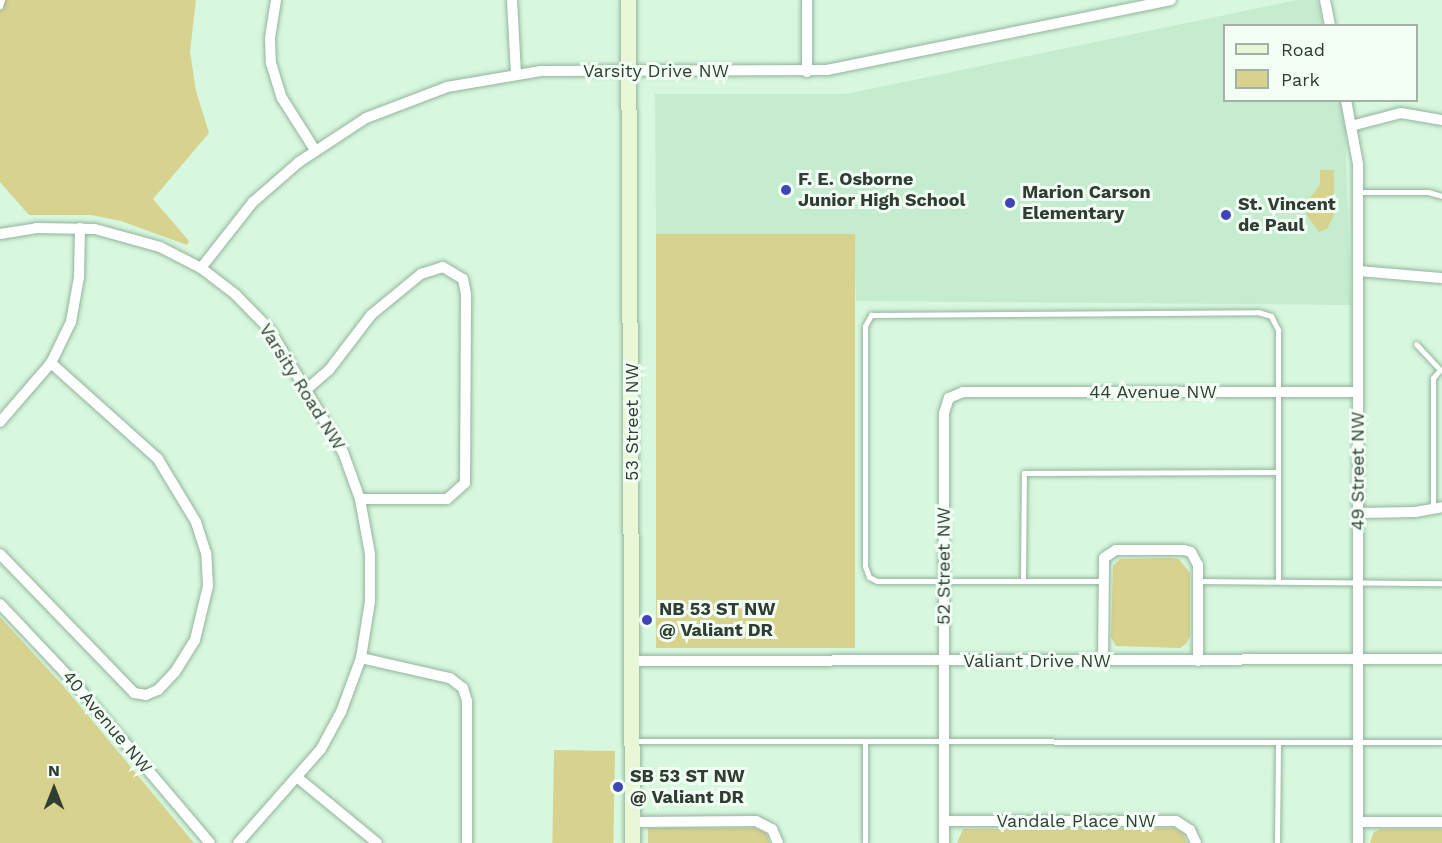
<!DOCTYPE html>
<html>
<head>
<meta charset="utf-8">
<style>
	body { margin:0 }
	#map { position:relative; width:1442px; height:843px; overflow:hidden; background:#d7f8df; font-family:"Work Sans",sans-serif }
	div>[style] { position:absolute }
	[style*='--x'] { left:calc(var(--x)*1px); top:calc(var(--y)*1px); width:calc(var(--w)*1px); rotate:calc(var(--a)*1deg) }
	.built>* { inset:0; background:#c5ecce }
	.green>* { inset:0; background:#d8d28f; transform-origin:0 0 }
	.roads { filter:drop-shadow(0 0 2px #94b39c) drop-shadow(0 0 2px #94b39c) }
	.lane>* { height:5px; margin:-2.5px; padding:0 2.5px; transform-origin:2.5px; border-radius:2.5px; background:#fff }
	.street>* { height:10px; margin:-5px; padding:0 5px; transform-origin:5px; border-radius:5px; background:#fff }
	.secondary>* { height:15px; margin:-7.5px; padding:0 7.5px; transform-origin:7.5px; border-radius:7.5px; background:#e8f7d5 }
	.dots>* { width:16px; height:16px; translate:-50% -50%; box-sizing:border-box; border:3px solid #f2fff5; border-radius:50% }
	span { translate:-50% -50%; white-space:nowrap; text-align:center; line-height:1.15; -webkit-text-stroke:6px #f2fff5; paint-order:stroke }
	.street-label { font-size:18px; color:#303d33 }
	.poi-label { font-size:18px; color:#303d33; font-weight:700 }
	.left { translate:0 -50%; text-align:left }
	.legend { position:absolute; left:1223px; top:24px; width:195px; height:78px; box-sizing:border-box; background:#f2fff5; border:2px solid #a4b1a7; margin:0; padding:8px 10px; list-style:none; font-size:18px; color:#303d33 }
	.legend li { display:flex; align-items:center; gap:12px; height:30px }
	.legend b { width:30px; border:2px solid #a4b1a7 }
	.north { position:absolute; left:24px; top:759px; width:60px; height:60px; -webkit-text-stroke:4px #f2fff5; paint-order:stroke; rotate:0deg; font-size:16px; font-weight:700; line-height:24px; text-align:center; color:#303d33 }
	.north::after { content:''; display:block; margin:auto; width:21px; height:27px; background:#303d33; clip-path:polygon(50% 0,100% 100%,50% 72%,0 100%) }
</style>
</head>
<body>
<div id="map">
	<div class="built">
		<div style="clip-path:polygon(1297px 0,1317px 0,1323px 25px,1224px 26px,1224px 100px,1340px 101px,1345px 127px,1351px 305px,856px 301px,854px 234px,656px 235px,655px 94px,846px 94px)"></div>
	</div>
	<div class="green">
		<div style="clip-path:polygon(0 0,196px 0,190px 52px,196px 91px,209px 133px,153px 199px,189px 241px,187px 245px,121px 221px,91px 215px,29px 215px,0 182px)"></div>
		<div style="clip-path:polygon(1320px 170px,1334px 170px,1334px 215px,1327px 229px,1319px 232px,1306px 214px,1306px 202px,1320px 185px)"></div>
		<div style="left:855px;top:234px;width:414px;height:199px;rotate:90deg"></div>
		<div style="clip-path:polygon(1171px 558px,1179px 559px,1190px 573px,1190px 636px,1186px 644px,1180px 648px,1116px 646px,1111px 637px,1113px 566px,1120px 559px)"></div>
		<div style="clip-path:polygon(0 617px,65px 688px,194px 843px,0 843px)"></div>
		<div style="left:554px;top:750px;width:61px;height:93px;rotate:1deg"></div>
		<div style="clip-path:polygon(648px 828px,755px 828px,766px 833px,770px 843px,648px 843px)"></div>
		<div style="clip-path:polygon(1174px 828px,1183px 833px,1187px 843px,957px 843px,963px 829px)"></div>
		<div style="clip-path:polygon(1381px 829px,1442px 829px,1442px 843px,1370px 843px,1374px 832px)"></div>
	</div>
	<div class="roads">
		<div class="lane">
			<div style="--x:0;--y:6;--w:6;--a:-72"></div>
			<div style="--x:1358;--y:192;--w:70;--a:0"></div>
			<div style="--x:1428;--y:192;--w:15;--a:16"></div>
			<div style="--x:1416;--y:344;--w:35;--a:47"></div>
			<div style="--x:1433;--y:508;--w:130;--a:-90"></div>
			<div style="--x:1433;--y:378;--w:9;--a:-49"></div>
			<div style="--x:1023;--y:580;--w:107;--a:-89.5"></div>
			<div style="--x:1024;--y:473;--w:253;--a:-0.2"></div>
			<div style="--x:1102;--y:581;--w:225;--a:180"></div>
			<div style="--x:877;--y:581;--w:9;--a:-153"></div>
			<div style="--x:869;--y:577;--w:12;--a:-110"></div>
			<div style="--x:865;--y:566;--w:240;--a:-90"></div>
			<div style="--x:865;--y:326;--w:13;--a:-61"></div>
			<div style="--x:871;--y:315;--w:387;--a:-0.4"></div>
			<div style="--x:1258;--y:312;--w:14;--a:17"></div>
			<div style="--x:1271;--y:316;--w:16;--a:63"></div>
			<div style="--x:1278;--y:330;--w:251;--a:90"></div>
			<div style="--x:1198;--y:581;--w:244;--a:0.5"></div>
			<div style="--x:634;--y:741;--w:808;--a:0.07"></div>
			<div style="--x:865;--y:843;--w:101;--a:-90"></div>
			<div style="--x:1277;--y:843;--w:101;--a:-89.4"></div>
		</div>
		<div class="street">
			<div style="--x:276;--y:0;--w:39;--a:99"></div>
			<div style="--x:270;--y:39;--w:24;--a:88"></div>
			<div style="--x:271;--y:63;--w:37;--a:73"></div>
			<div style="--x:282;--y:98;--w:62;--a:57.6"></div>
			<div style="--x:512;--y:0;--w:73;--a:86.9"></div>
			<div style="--x:807;--y:0;--w:72;--a:90"></div>
			<div style="--x:1325;--y:0;--w:26;--a:79"></div>
			<div style="--x:1346;--y:100;--w:65;--a:79.4"></div>
			<div style="--x:1358;--y:164;--w:679;--a:90"></div>
			<div style="--x:1351;--y:126;--w:52;--a:-14.6"></div>
			<div style="--x:1401;--y:113;--w:42;--a:9.7"></div>
			<div style="--x:0;--y:234;--w:36;--a:-9"></div>
			<div style="--x:36;--y:228;--w:59;--a:1"></div>
			<div style="--x:95;--y:229;--w:67;--a:15.5"></div>
			<div style="--x:160;--y:247;--w:46;--a:27.1"></div>
			<div style="--x:201;--y:268;--w:43;--a:37.4"></div>
			<div style="--x:235;--y:294;--w:50;--a:45.8"></div>
			<div style="--x:270;--y:330;--w:142;--a:59.1"></div>
			<div style="--x:343;--y:452;--w:50;--a:70.1"></div>
			<div style="--x:360;--y:499;--w:56;--a:79.7"></div>
			<div style="--x:370;--y:554;--w:47;--a:90"></div>
			<div style="--x:370;--y:601;--w:58;--a:99"></div>
			<div style="--x:361;--y:658;--w:58;--a:110.3"></div>
			<div style="--x:341;--y:712;--w:42;--a:118.4"></div>
			<div style="--x:321;--y:749;--w:125;--a:131.4"></div>
			<div style="--x:201;--y:268;--w:84;--a:-51.8"></div>
			<div style="--x:253;--y:202;--w:61;--a:-41"></div>
			<div style="--x:299;--y:162;--w:80;--a:-33.3"></div>
			<div style="--x:366;--y:118;--w:87;--a:-20.9"></div>
			<div style="--x:447;--y:87;--w:95;--a:-9.7"></div>
			<div style="--x:541;--y:71;--w:286;--a:-0.2"></div>
			<div style="--x:827;--y:70;--w:351;--a:-11.5"></div>
			<div style="--x:1358;--y:271;--w:84;--a:4.8"></div>
			<div style="--x:307;--y:389;--w:29;--a:-41"></div>
			<div style="--x:329;--y:370;--w:69;--a:-52.6"></div>
			<div style="--x:371;--y:315;--w:65;--a:-39.4"></div>
			<div style="--x:421;--y:274;--w:23;--a:-18"></div>
			<div style="--x:443;--y:267;--w:23;--a:31"></div>
			<div style="--x:463;--y:279;--w:16;--a:79"></div>
			<div style="--x:466;--y:295;--w:188;--a:90.3"></div>
			<div style="--x:465;--y:483;--w:24;--a:138"></div>
			<div style="--x:447;--y:499;--w:87;--a:180"></div>
			<div style="--x:0;--y:422;--w:78;--a:-49.2"></div>
			<div style="--x:51;--y:363;--w:46;--a:-64"></div>
			<div style="--x:71;--y:322;--w:46;--a:-79.9"></div>
			<div style="--x:79;--y:277;--w:49;--a:-88.8"></div>
			<div style="--x:1358;--y:513;--w:57;--a:-1"></div>
			<div style="--x:1415;--y:512;--w:27;--a:-10"></div>
			<div style="--x:0;--y:554;--w:193;--a:46"></div>
			<div style="--x:134;--y:693;--w:12;--a:9"></div>
			<div style="--x:146;--y:695;--w:13;--a:-23"></div>
			<div style="--x:158;--y:690;--w:25;--a:-47"></div>
			<div style="--x:175;--y:672;--w:38;--a:-58"></div>
			<div style="--x:195;--y:640;--w:56;--a:-76.5"></div>
			<div style="--x:208;--y:586;--w:33;--a:-93"></div>
			<div style="--x:206;--y:553;--w:33;--a:-108"></div>
			<div style="--x:196;--y:522;--w:74;--a:-121.1"></div>
			<div style="--x:158;--y:459;--w:144;--a:-138.1"></div>
			<div style="--x:0;--y:604;--w:102;--a:46.6"></div>
			<div style="--x:70;--y:678;--w:216;--a:49.7"></div>
			<div style="--x:361;--y:658;--w:91;--a:12.7"></div>
			<div style="--x:450;--y:678;--w:16;--a:38"></div>
			<div style="--x:463;--y:688;--w:14;--a:73"></div>
			<div style="--x:467;--y:701;--w:142;--a:90"></div>
			<div style="--x:633;--y:661;--w:809;--a:-0.14"></div>
			<div style="--x:1103;--y:661;--w:103;--a:-89.4"></div>
			<div style="--x:1104;--y:558;--w:14;--a:-34"></div>
			<div style="--x:1116;--y:550;--w:68;--a:0"></div>
			<div style="--x:1184;--y:550;--w:7;--a:16"></div>
			<div style="--x:1191;--y:552;--w:15;--a:62"></div>
			<div style="--x:1198;--y:565;--w:96;--a:90"></div>
			<div style="--x:298;--y:778;--w:102;--a:39.4"></div>
			<div style="--x:944;--y:821;--w:232;--a:0"></div>
			<div style="--x:1176;--y:821;--w:17;--a:33"></div>
			<div style="--x:1190;--y:830;--w:14;--a:65"></div>
			<div style="--x:632;--y:822;--w:124;--a:-0.5"></div>
			<div style="--x:756;--y:821;--w:18;--a:27"></div>
			<div style="--x:772;--y:829;--w:15;--a:67"></div>
			<div style="--x:1358;--y:822;--w:84;--a:0"></div>
			<div style="--x:944;--y:843;--w:430;--a:-90"></div>
			<div style="--x:944;--y:413;--w:16;--a:-72"></div>
			<div style="--x:949;--y:398;--w:15;--a:-23"></div>
			<div style="--x:963;--y:392;--w:394;--a:0"></div>
		</div>
		<div class="secondary">
			<div style="--x:628;--y:0;--w:843;--a:89.73"></div>
		</div>
	</div>
	<div class="dots">
		<div style="left:786px;top:190px;background:#4044b9"></div>
		<div style="left:1010px;top:203px;background:#4044b9"></div>
		<div style="left:1226px;top:215px;background:#4044b9"></div>
		<div style="left:647px;top:620px;background:#4044b9"></div>
		<div style="left:618px;top:787px;background:#4044b9"></div>
	</div>
	<div class="street-label">
		<span style="left:656px;top:71px">Varsity Drive NW</span>
		<span style="left:302px;top:387px;rotate:58deg">Varsity Road NW</span>
		<span style="left:1153px;top:392px">44 Avenue NW</span>
		<span style="left:632px;top:422px;rotate:-90deg">53 Street NW</span>
		<span style="left:1358px;top:471px;rotate:-90deg">49 Street NW</span>
		<span style="left:944px;top:566px;rotate:-90deg">52 Street NW</span>
		<span style="left:1037px;top:661px">Valiant Drive NW</span>
		<span style="left:107px;top:722px;rotate:50deg">40 Avenue NW</span>
		<span style="left:1076px;top:821px">Vandale Place NW</span>
	</div>
	<div class="poi-label">
		<span class="left" style="left:798px;top:190px">F. E. Osborne<br>Junior High School</span>
		<span class="left" style="left:1022px;top:203px">Marion Carson<br>Elementary</span>
		<span class="left" style="left:1238px;top:215px">St. Vincent<br>de Paul</span>
		<span class="left" style="left:659px;top:620px">NB 53 ST NW<br>@ Valiant DR</span>
		<span class="left" style="left:630px;top:787px">SB 53 ST NW<br>@ Valiant DR</span>
	</div>
	<ul class="legend">
	<li><b style="height:8px;background:#e8f7d5"></b>Road</li>
	<li><b style="height:16px;background:#d8d28f"></b>Park</li>
	</ul>
	<div class="north">N</div>
</div>
</body>
</html>
